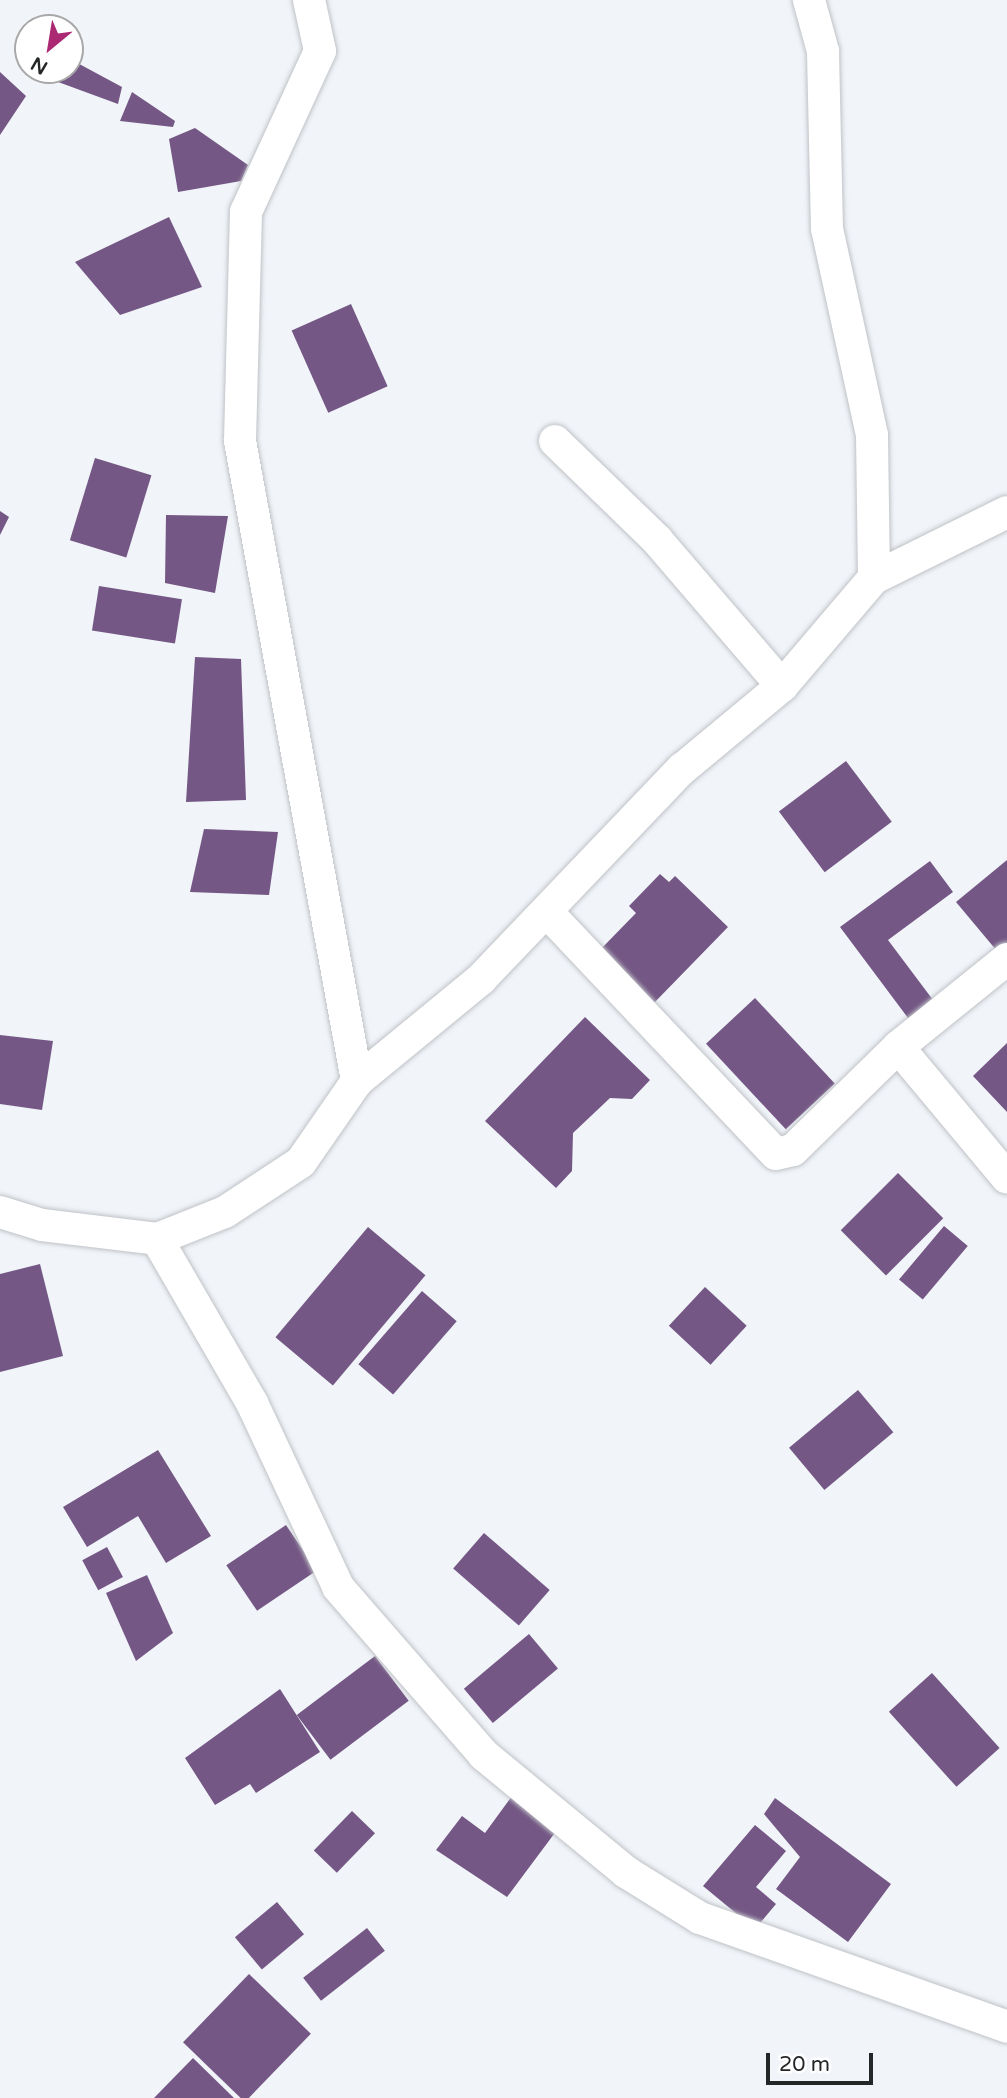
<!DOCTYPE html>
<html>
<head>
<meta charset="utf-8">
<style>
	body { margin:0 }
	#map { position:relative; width:1007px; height:2098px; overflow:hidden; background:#f1f4f9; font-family:"Varela Round",sans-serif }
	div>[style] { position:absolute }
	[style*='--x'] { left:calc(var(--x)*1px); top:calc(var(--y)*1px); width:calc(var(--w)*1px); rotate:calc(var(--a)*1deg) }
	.building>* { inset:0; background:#745784; transform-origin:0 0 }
	.roads { filter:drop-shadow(0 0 2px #bfc2c6) drop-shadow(0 0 2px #bfc2c6) }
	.minor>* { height:32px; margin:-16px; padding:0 16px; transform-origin:16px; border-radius:16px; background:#fff }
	span { translate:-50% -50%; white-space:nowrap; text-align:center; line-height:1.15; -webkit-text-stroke:7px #fff; paint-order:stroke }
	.north { position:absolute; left:14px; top:14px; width:70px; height:70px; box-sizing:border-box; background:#fff; border:2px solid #a8a8a9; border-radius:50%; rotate:210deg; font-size:19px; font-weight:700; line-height:28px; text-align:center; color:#252627 }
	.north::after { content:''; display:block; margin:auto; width:24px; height:32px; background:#ab2872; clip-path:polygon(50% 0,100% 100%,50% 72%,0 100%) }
	.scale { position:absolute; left:766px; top:2053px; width:107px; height:32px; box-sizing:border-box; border:4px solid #252627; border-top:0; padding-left:9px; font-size:21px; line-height:24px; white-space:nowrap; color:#252627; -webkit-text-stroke:5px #fff; paint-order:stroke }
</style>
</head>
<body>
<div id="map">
	<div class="building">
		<div style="clip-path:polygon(70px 59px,122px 87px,118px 104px,50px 79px,53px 70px,70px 70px)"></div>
		<div style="clip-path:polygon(0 72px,26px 96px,0 135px)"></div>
		<div style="clip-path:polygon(132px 92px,175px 121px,173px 127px,120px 121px)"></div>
		<div style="clip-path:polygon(195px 128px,248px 165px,241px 181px,178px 192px,169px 139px)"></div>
		<div style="clip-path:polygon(169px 217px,202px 287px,120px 315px,75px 262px)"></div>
		<div style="left:351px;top:304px;width:90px;height:65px;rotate:66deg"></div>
		<div style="left:95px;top:458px;width:59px;height:86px;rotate:17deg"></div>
		<div style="clip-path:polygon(0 511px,9px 517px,0 535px)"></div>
		<div style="clip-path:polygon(166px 515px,228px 516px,215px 593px,165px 583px)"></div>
		<div style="left:99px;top:586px;width:84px;height:45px;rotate:9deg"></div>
		<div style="clip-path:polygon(195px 657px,241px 659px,246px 800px,186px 802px)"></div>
		<div style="left:846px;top:761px;width:76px;height:84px;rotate:53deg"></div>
		<div style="clip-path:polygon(204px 829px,278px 832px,269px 895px,190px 892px)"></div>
		<div style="clip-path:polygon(1007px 860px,1007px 953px,1002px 957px,956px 902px)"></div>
		<div style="clip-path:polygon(930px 861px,953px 892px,888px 940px,939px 1008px,914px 1026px,840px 927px)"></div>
		<div style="clip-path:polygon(660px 874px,669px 882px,675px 876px,728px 927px,653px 1004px,599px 951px,636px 913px,629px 906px)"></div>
		<div style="left:755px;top:998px;width:117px;height:67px;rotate:47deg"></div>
		<div style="clip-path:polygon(585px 1017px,650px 1080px,632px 1099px,610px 1098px,573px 1133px,572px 1171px,556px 1188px,485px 1121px)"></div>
		<div style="clip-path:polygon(0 1035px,53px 1041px,42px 1110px,0 1104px)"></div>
		<div style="clip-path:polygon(1007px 1043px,1007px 1112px,973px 1076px)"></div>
		<div style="left:898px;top:1173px;width:64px;height:81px;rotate:45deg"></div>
		<div style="left:944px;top:1226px;width:31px;height:70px;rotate:40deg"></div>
		<div style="left:368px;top:1227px;width:75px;height:144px;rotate:40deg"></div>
		<div style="clip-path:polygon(40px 1264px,63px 1356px,0 1372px,0 1274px)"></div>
		<div style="left:705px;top:1287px;width:57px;height:53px;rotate:43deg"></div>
		<div style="left:422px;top:1291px;width:46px;height:97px;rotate:41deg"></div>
		<div style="left:858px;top:1390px;width:55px;height:90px;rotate:50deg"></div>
		<div style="clip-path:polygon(158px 1450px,211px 1536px,166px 1563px,138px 1516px,87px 1547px,63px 1507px)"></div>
		<div style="left:286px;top:1525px;width:55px;height:72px;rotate:56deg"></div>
		<div style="left:484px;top:1533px;width:87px;height:47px;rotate:41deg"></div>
		<div style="left:107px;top:1547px;width:34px;height:28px;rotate:62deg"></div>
		<div style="clip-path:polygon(147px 1575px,173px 1633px,136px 1661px,106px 1593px)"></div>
		<div style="left:529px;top:1634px;width:45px;height:85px;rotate:50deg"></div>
		<div style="left:375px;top:1656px;width:56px;height:98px;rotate:53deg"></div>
		<div style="left:932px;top:1673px;width:101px;height:58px;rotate:48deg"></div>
		<div style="clip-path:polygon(280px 1689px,320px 1752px,256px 1793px,250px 1784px,215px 1805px,185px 1758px)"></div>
		<div style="clip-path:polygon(512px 1796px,557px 1830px,507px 1897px,436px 1850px,462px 1816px,485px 1833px)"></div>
		<div style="clip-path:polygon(775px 1798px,891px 1884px,848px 1942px,776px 1889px,800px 1857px,764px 1814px)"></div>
		<div style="left:352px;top:1811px;width:32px;height:55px;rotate:44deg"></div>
		<div style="clip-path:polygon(755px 1825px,786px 1851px,756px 1887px,776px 1904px,755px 1929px,703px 1886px)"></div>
		<div style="left:277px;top:1902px;width:42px;height:55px;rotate:50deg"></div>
		<div style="left:367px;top:1928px;width:29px;height:81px;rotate:52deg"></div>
		<div style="left:249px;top:1974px;width:86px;height:95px;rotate:44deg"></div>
		<div style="clip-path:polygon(193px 2058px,234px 2098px,154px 2098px)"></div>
	</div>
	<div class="roads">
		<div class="minor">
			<div style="--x:309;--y:0;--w:52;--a:77.8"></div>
			<div style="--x:320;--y:51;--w:177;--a:114.7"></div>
			<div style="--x:246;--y:212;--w:229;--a:91.5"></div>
			<div style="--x:240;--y:441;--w:651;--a:79.64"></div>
			<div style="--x:555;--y:441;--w:142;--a:44.1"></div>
			<div style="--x:657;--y:540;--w:192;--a:49.4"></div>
			<div style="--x:874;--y:578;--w:148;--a:-26.4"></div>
			<div style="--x:547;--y:912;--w:333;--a:46.6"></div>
			<div style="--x:776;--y:1154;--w:17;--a:-13"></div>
			<div style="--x:793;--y:1150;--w:147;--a:-44.4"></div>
			<div style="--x:898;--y:1047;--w:140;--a:-38.9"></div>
			<div style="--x:898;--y:1047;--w:170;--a:50.2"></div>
			<div style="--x:0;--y:1212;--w:44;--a:17.2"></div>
			<div style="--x:42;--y:1225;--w:116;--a:6.9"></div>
			<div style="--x:157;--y:1239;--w:73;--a:-21.7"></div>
			<div style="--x:225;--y:1212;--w:91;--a:-33.3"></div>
			<div style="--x:301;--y:1162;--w:98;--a:-55.3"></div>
			<div style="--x:357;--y:1081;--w:161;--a:-39.4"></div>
			<div style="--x:481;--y:979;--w:291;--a:-46.3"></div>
			<div style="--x:682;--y:769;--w:130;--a:-39.7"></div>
			<div style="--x:782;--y:686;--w:142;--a:-49.6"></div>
			<div style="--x:874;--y:578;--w:143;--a:-90.8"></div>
			<div style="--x:872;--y:435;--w:211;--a:-102.3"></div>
			<div style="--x:827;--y:229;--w:178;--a:-91.3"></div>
			<div style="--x:823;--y:51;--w:53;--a:-105.4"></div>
			<div style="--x:157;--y:1239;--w:190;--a:59.9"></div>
			<div style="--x:252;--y:1403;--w:203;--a:64.9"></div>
			<div style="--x:338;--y:1587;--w:223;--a:49"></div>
			<div style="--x:484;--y:1755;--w:184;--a:39.5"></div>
			<div style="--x:626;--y:1872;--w:87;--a:31.9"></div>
			<div style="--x:700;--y:1918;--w:326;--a:19.5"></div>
		</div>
	</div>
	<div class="north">N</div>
	<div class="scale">20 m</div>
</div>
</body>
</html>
